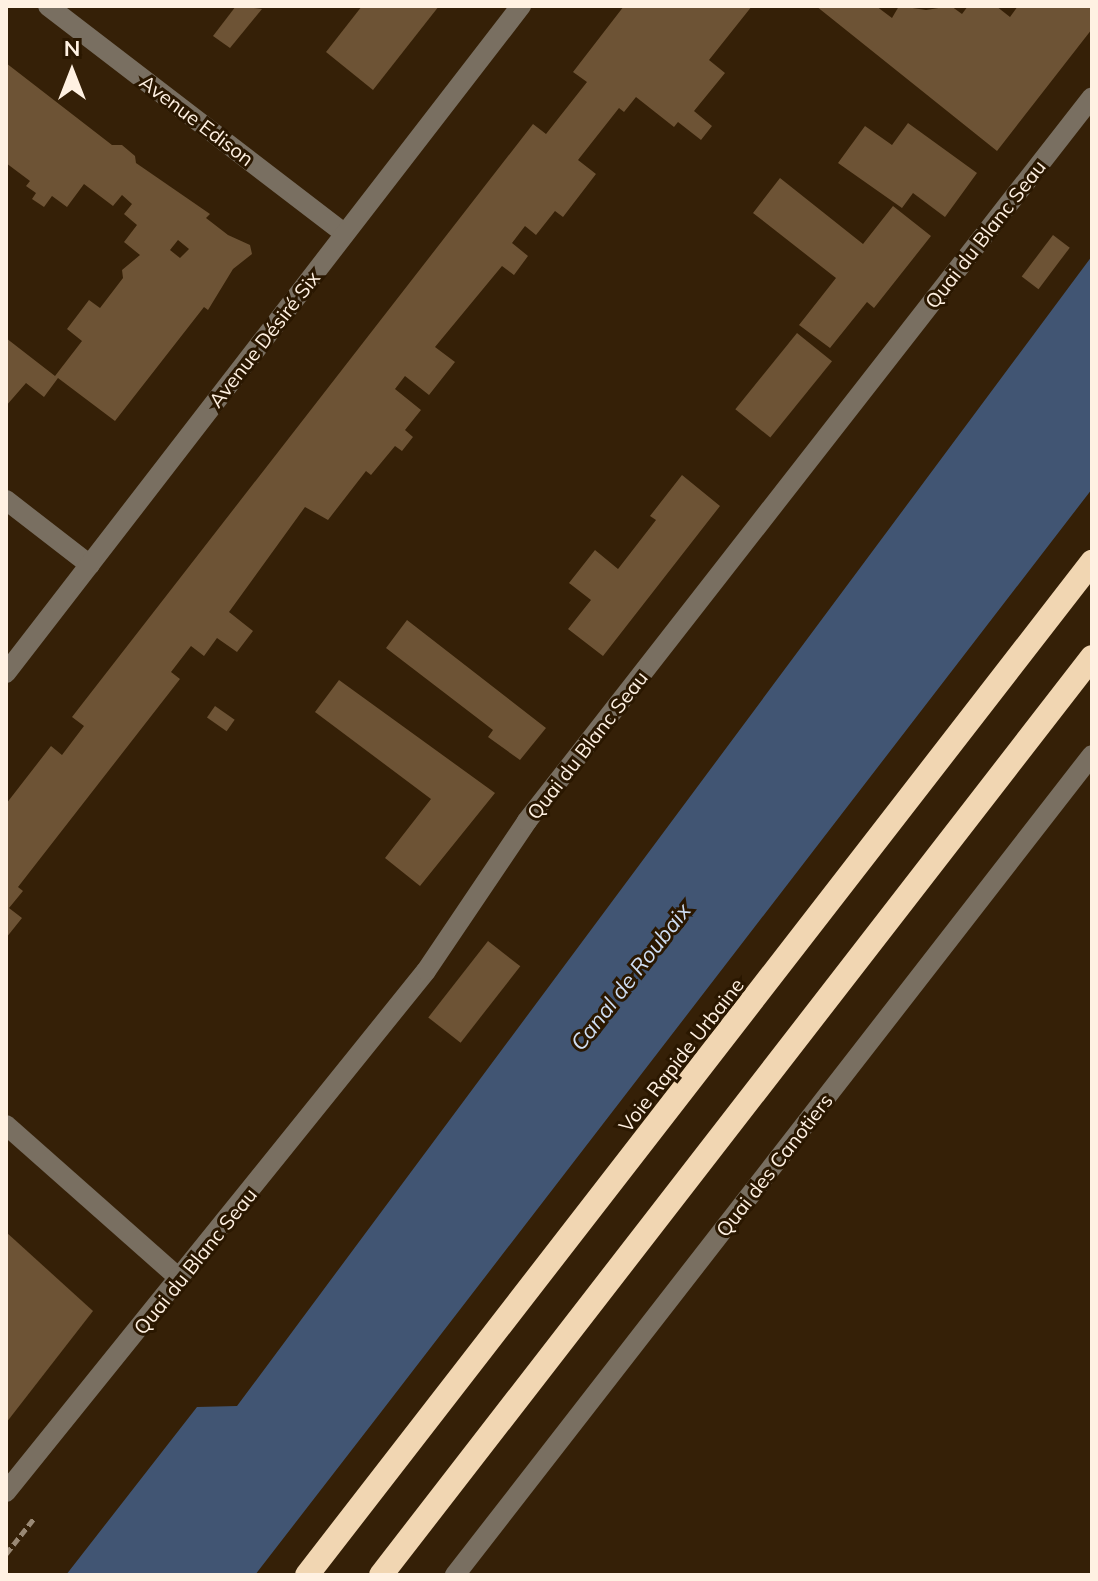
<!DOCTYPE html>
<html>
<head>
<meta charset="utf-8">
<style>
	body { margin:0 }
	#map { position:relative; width:1098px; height:1581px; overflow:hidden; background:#352007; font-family:Mulish,sans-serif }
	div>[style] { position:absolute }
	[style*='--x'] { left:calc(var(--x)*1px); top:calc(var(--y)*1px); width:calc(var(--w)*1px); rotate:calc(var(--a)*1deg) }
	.water>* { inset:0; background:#415573 }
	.building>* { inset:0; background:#6d5335; transform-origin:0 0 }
	.path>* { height:5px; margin-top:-2.5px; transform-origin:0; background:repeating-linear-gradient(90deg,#9a8975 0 8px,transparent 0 12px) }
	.minor>* { height:20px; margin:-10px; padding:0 10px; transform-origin:10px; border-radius:10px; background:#796f61 }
	.highway>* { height:24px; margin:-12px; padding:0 12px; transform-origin:12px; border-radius:12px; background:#f1d6b2 }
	span { translate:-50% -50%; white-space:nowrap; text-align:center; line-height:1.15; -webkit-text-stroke:6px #2a1700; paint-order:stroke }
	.street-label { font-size:20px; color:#fff1e2 }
	.water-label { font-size:22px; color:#cfdef4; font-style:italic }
	.frame { position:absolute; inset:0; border:8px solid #fff1e2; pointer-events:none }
	.north { position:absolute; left:32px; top:32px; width:80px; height:80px; -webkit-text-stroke:6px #2a1700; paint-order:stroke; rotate:0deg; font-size:22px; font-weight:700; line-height:32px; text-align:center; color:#fff1e2 }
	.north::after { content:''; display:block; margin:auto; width:28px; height:36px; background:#fff1e2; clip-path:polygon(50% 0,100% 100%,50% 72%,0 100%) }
</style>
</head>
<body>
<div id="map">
	<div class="water">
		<div style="clip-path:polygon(1092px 256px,1092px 489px,378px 1416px,255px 1575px,66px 1575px,197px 1407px,237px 1406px)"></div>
	</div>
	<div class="building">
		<div style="clip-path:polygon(236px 6px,262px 9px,230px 48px,213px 36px)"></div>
		<div style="clip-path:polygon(362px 6px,439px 6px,373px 90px,326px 52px)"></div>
		<div style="clip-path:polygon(624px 6px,752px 6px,709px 60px,725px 73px,694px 111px,712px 126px,701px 140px,678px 122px,674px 127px,636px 97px,624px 112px,619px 108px,578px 160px,596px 174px,563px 217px,555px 211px,536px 235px,525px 226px,512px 243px,528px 256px,514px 275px,502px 266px,435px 347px,455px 362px,429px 395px,405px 376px,395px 389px,421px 410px,405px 430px,413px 437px,402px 451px,395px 446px,371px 475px,366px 471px,328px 520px,305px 507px,229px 612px,253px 631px,237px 652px,217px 638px,204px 656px,191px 646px,171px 672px,180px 679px,18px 887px,23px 891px,9px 908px,22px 918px,6px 938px,6px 804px,51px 746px,62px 755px,84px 726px,72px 717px,533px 124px,546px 134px,587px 82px,573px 72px)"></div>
		<div style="clip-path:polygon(816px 6px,876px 6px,892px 18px,899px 6px,926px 10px,951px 6px,962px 14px,968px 6px,996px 6px,1010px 17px,1018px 6px,1092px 6px,1092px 29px,997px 151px)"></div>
		<div style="clip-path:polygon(evenodd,6px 63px,112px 145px,122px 145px,135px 156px,136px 163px,210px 214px,206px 218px,228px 235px,250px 245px,252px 254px,233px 269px,208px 310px,204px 307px,115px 421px,58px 378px,44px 397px,26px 383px,6px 406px,6px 338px,55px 376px,82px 341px,67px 329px,89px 300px,100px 308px,123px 278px,122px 270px,140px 255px,124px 242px,137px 225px,124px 214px,132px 204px,122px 195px,113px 206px,84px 184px,67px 207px,52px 196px,44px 207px,32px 199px,36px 193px,26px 186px,30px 181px,6px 163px,6px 63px,178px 240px,189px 249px,180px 258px,170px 250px,178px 240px)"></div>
		<div style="clip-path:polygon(908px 123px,977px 173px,945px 217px,913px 193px,902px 208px,838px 163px,865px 126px,892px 145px)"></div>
		<div style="clip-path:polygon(780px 178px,863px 244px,893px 206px,931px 236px,874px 308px,867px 302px,830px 348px,799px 325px,836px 278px,753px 213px)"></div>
		<div style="left:1053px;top:235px;width:21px;height:52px;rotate:37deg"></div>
		<div style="left:797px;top:333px;width:45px;height:98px;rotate:39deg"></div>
		<div style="clip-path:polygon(682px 475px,720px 506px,603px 656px,568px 629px,591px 600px,569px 583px,595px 550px,618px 569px,656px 520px,650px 516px)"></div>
		<div style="clip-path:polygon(407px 620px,546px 728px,520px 760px,488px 737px,493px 730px,386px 648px)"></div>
		<div style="clip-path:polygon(339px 680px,495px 793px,420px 886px,385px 858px,431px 799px,315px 712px)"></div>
		<div style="left:215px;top:706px;width:24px;height:14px;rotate:35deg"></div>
		<div style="left:488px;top:941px;width:41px;height:97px;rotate:38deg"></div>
		<div style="clip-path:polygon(6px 1232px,93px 1311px,6px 1423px)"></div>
	</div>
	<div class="path">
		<div style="--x:6;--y:1554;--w:47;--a:-51.9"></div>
	</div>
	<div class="minor">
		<div style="--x:48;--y:6;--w:374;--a:37.5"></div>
		<div style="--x:6;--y:500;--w:106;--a:37.7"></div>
		<div style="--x:6;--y:673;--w:843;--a:-52.33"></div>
		<div style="--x:6;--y:1125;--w:232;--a:41.5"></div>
		<div style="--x:6;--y:1492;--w:669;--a:-51.13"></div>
		<div style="--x:426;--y:971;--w:181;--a:-56"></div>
		<div style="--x:527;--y:821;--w:918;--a:-52.03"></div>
		<div style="--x:455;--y:1575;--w:1038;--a:-52.16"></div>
	</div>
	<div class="highway">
		<div style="--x:307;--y:1575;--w:1282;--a:-52.23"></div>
		<div style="--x:381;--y:1575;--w:1161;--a:-52.24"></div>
	</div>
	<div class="street-label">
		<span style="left:197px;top:120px;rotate:37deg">Avenue Edison</span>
		<span style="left:985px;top:234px;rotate:-52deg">Quai du Blanc Seau</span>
		<span style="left:264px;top:339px;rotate:-52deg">Avenue Désiré Six</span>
		<span style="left:587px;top:745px;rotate:-52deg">Quai du Blanc Seau</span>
		<span style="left:681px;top:1055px;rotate:-52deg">Voie Rapide Urbaine</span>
		<span style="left:774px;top:1165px;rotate:-52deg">Quai des Canotiers</span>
		<span style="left:195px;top:1261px;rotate:-51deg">Quai du Blanc Seau</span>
	</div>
	<div class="water-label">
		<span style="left:631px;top:977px;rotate:-52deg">Canal de Roubaix</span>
	</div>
	<div class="frame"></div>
	<div class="north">N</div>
</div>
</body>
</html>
